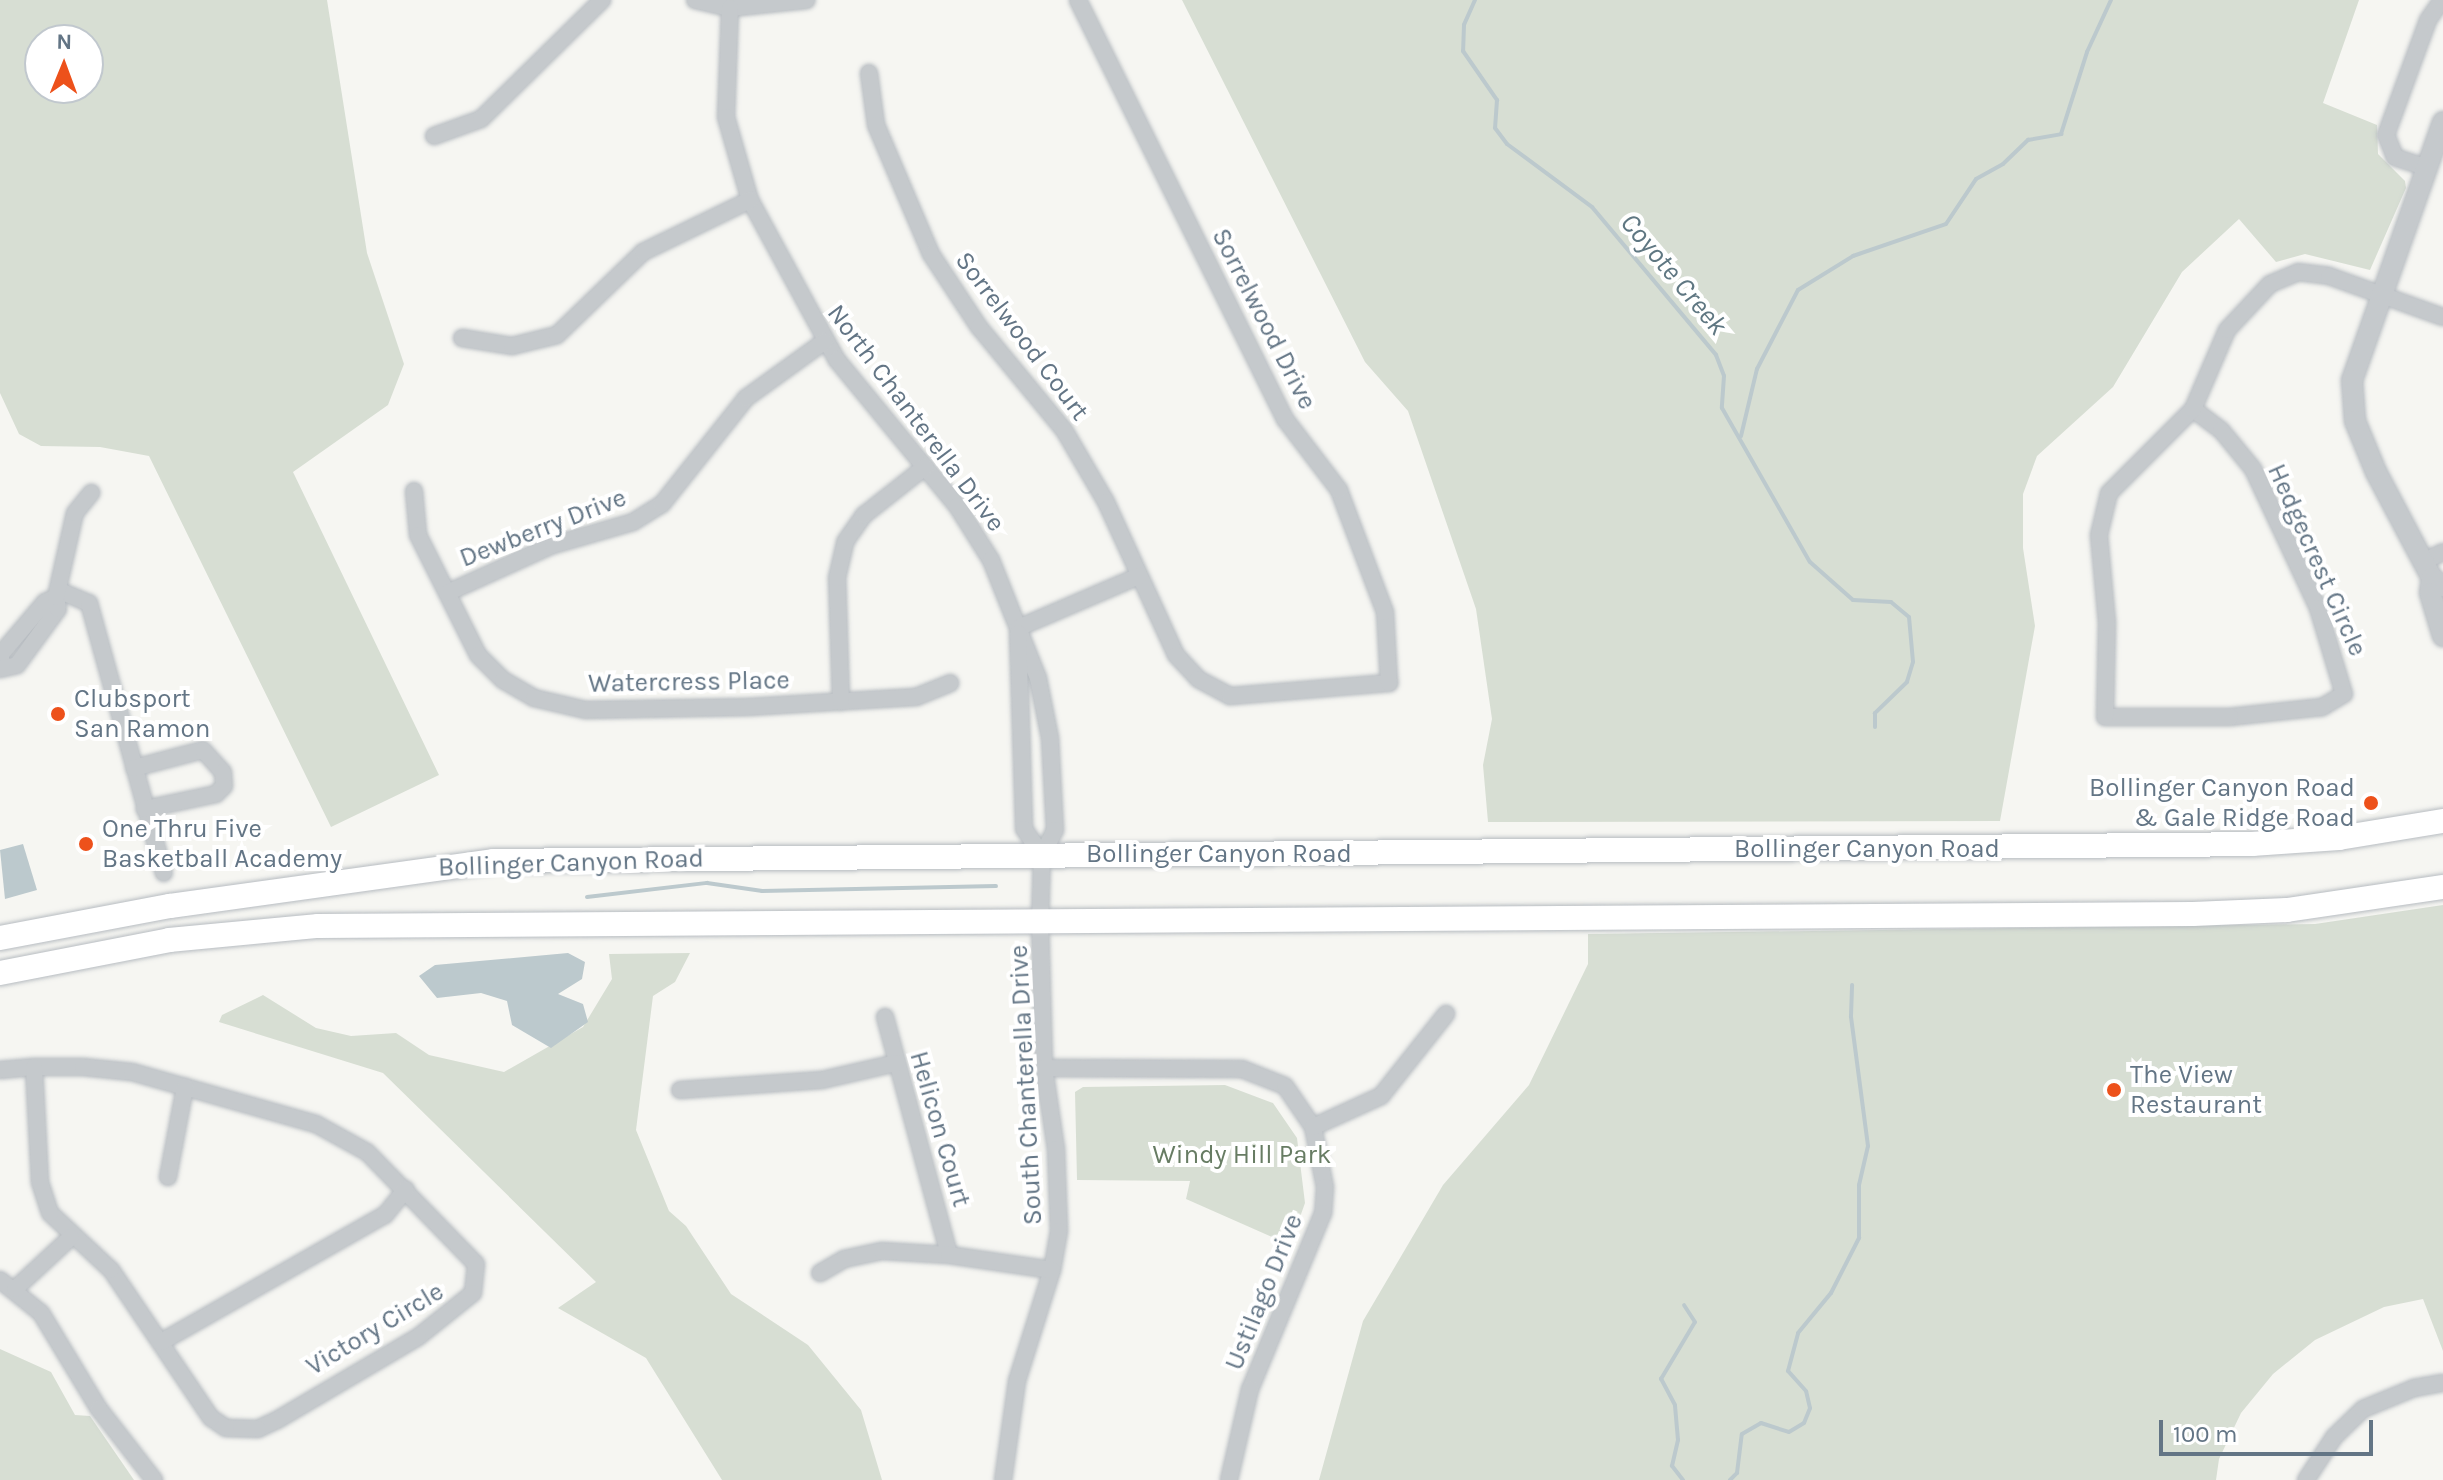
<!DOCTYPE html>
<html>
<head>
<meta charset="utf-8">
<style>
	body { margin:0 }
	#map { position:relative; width:2443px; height:1480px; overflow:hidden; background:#f6f6f2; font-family:Karla,sans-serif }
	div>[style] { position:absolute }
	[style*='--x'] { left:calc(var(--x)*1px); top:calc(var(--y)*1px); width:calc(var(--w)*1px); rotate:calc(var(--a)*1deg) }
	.green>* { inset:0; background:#d7ded3 }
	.water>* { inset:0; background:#bcc9cd }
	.stream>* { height:4px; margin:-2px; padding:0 2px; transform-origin:2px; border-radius:2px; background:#bcc9cd }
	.roads { filter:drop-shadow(0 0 2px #b7bcc1) drop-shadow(0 0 2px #b7bcc1) }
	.minor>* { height:16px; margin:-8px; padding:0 8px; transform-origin:8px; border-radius:8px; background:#c5c9cc }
	.tertiary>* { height:20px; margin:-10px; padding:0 10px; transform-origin:10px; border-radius:10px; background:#c5c9cc }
	.secondary>* { height:24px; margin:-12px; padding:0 12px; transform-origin:12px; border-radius:12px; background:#fff }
	.dots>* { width:22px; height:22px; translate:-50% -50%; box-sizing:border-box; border:4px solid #fff; border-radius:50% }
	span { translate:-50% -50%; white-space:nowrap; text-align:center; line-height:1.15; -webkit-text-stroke:8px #fff; paint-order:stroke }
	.street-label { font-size:26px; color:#637585 }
	.poi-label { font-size:26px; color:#637585 }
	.left { translate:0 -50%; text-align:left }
	.right { translate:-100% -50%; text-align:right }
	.park-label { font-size:26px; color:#677c63 }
	.water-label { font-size:28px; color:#5f7782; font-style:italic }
	.north { position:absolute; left:24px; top:24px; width:80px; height:80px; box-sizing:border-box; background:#fff; border:2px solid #c1c8ce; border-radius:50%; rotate:1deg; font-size:22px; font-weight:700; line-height:32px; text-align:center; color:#637585 }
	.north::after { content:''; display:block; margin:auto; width:28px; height:36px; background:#ed511b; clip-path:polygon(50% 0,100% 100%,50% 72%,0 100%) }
	.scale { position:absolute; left:2159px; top:1420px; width:214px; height:36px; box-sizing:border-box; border:4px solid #637585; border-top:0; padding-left:10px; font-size:24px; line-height:28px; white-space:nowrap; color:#637585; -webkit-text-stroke:6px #fff; paint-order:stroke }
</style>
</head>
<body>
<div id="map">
	<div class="green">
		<div style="clip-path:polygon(evenodd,0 0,327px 0,367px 253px,404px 364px,388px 405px,293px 472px,439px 775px,331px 827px,149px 456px,100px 447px,41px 446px,19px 434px,0 393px,0 0,40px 40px,88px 40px,88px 88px,40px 88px,40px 40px)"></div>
		<div style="clip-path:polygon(1182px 0,2359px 0,2323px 103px,2377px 125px,2378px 154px,2405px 181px,2406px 188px,2370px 270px,2305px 254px,2276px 262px,2239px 219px,2182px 272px,2113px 387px,2037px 456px,2023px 494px,2023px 548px,2035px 626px,2000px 821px,1488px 822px,1483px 765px,1492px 719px,1476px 609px,1408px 411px,1365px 362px)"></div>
		<div style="clip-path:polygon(2443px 905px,2443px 1351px,2423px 1299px,2384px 1307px,2315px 1340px,2273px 1374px,2241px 1413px,2219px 1459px,2216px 1480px,1319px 1480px,1363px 1321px,1443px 1185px,1529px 1085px,1588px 964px,1588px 934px,2315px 924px)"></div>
		<div style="clip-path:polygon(690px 953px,675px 982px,653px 996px,636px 1130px,669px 1211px,686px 1226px,731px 1294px,808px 1345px,861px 1410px,882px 1480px,722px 1480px,646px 1358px,558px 1308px,596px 1282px,383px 1073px,219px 1022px,222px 1015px,263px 995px,316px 1028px,351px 1036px,396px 1033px,429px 1055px,504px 1072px,583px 1027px,612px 979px,609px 954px)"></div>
		<div style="clip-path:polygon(1225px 1085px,1273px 1103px,1297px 1138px,1305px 1203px,1290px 1245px,1186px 1199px,1190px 1181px,1077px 1180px,1075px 1092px,1083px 1087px)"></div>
		<div style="clip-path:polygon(0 1349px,51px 1372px,75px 1415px,90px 1416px,134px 1480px,0 1480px)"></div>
	</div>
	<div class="water">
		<div style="clip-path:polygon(23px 844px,37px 890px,5px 899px,0 850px)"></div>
		<div style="clip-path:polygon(568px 953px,585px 962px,582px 979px,558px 994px,583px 1004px,588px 1022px,551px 1048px,512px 1025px,507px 1001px,481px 993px,437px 998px,419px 976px,435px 965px)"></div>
	</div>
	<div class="stream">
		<div style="--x:1475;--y:0;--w:27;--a:114"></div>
		<div style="--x:1464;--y:25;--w:26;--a:92"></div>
		<div style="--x:1463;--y:51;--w:60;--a:55.2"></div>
		<div style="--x:1497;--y:100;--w:28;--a:94"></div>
		<div style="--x:1495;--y:128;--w:20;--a:53"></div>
		<div style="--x:1507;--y:144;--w:106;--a:36.5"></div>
		<div style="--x:1592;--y:207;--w:193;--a:50"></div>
		<div style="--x:1716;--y:355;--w:22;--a:69"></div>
		<div style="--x:1724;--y:376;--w:32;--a:94"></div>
		<div style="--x:1722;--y:408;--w:177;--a:60.3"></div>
		<div style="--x:1810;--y:562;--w:57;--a:41.5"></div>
		<div style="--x:1853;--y:600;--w:38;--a:3"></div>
		<div style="--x:1891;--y:602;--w:23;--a:40"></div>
		<div style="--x:1909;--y:617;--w:45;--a:84.9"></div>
		<div style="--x:1913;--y:662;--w:21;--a:107"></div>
		<div style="--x:1907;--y:682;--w:45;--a:135.9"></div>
		<div style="--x:1875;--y:713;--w:14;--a:90"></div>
		<div style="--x:1741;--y:436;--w:69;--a:-76.6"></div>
		<div style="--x:1757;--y:369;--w:89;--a:-62.6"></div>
		<div style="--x:1798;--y:290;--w:65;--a:-31.7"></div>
		<div style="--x:1853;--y:256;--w:98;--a:-19"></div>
		<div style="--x:1946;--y:224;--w:54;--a:-56.3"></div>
		<div style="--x:1976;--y:179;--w:31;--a:-29"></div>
		<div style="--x:2003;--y:164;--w:35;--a:-44"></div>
		<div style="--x:2028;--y:140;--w:34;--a:-10"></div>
		<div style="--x:2061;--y:134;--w:86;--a:-72.4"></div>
		<div style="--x:2087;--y:52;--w:57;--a:-65.2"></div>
		<div style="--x:587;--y:897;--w:121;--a:-6.7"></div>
		<div style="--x:707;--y:883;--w:56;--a:8.3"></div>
		<div style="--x:762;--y:891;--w:234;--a:-1.2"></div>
		<div style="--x:1683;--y:1480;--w:18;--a:-128"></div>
		<div style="--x:1672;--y:1466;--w:27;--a:-77"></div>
		<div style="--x:1678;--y:1440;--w:35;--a:-95"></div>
		<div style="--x:1675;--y:1405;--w:30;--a:-118"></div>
		<div style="--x:1661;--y:1379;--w:66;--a:-59.2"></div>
		<div style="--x:1695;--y:1322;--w:20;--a:-123"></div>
		<div style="--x:1730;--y:1480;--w:10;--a:-45"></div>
		<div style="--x:1737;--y:1473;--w:39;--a:-83"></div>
		<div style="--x:1742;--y:1434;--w:22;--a:-30"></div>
		<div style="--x:1761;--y:1423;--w:29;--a:18"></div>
		<div style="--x:1789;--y:1432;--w:17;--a:-31"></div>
		<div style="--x:1804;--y:1423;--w:16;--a:-68"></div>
		<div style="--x:1810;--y:1408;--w:17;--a:-103"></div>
		<div style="--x:1806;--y:1391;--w:27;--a:-132"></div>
		<div style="--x:1788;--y:1371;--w:39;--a:-75"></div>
		<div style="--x:1798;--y:1333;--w:52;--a:-50.5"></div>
		<div style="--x:1831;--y:1293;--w:62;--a:-63"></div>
		<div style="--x:1859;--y:1238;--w:53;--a:-90"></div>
		<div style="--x:1859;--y:1185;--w:40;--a:-77"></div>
		<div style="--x:1868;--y:1146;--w:131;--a:-97.5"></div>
		<div style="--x:1851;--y:1016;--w:31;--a:-88"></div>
	</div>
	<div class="roads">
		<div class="minor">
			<div style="--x:695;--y:0;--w:36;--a:13"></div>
			<div style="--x:730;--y:8;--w:77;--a:-5.9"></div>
			<div style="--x:730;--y:8;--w:109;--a:92.1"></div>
			<div style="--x:726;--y:117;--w:86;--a:73.9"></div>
			<div style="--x:750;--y:200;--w:182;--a:61.5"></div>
			<div style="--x:837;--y:360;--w:189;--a:50.6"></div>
			<div style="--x:957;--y:506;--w:64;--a:57.8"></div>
			<div style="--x:991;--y:560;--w:127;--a:68.3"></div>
			<div style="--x:1038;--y:678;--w:61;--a:78.7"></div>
			<div style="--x:1050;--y:738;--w:92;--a:86.9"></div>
			<div style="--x:1055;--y:830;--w:28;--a:117"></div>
			<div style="--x:1042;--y:855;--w:66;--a:91.7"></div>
			<div style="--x:1040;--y:921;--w:147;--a:88.4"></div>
			<div style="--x:1044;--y:1068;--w:82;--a:81.6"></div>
			<div style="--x:1056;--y:1149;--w:82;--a:87.9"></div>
			<div style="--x:1059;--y:1231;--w:40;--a:100"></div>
			<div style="--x:1052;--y:1270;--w:116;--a:107.5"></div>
			<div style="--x:1017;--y:1381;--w:100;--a:98"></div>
			<div style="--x:869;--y:73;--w:52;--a:82.3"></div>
			<div style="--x:876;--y:125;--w:140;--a:66.9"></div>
			<div style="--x:931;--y:254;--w:87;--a:56.7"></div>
			<div style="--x:979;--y:327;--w:134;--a:50.5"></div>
			<div style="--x:1064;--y:430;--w:83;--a:59.7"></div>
			<div style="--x:1106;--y:502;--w:168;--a:65.4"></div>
			<div style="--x:1176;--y:655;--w:33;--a:47"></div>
			<div style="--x:1198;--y:679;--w:36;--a:28"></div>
			<div style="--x:1230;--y:696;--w:160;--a:-4.7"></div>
			<div style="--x:1389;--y:683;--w:71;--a:-93.2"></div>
			<div style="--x:1385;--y:612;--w:130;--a:-110.7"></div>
			<div style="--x:1339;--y:490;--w:89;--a:-127.3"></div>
			<div style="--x:1285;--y:419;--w:467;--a:-116.3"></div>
			<div style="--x:434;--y:136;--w:50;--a:-19.9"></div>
			<div style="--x:481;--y:119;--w:170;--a:-44.5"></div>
			<div style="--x:2425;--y:167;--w:32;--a:-162"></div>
			<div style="--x:2395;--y:157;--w:24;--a:-112"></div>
			<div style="--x:2386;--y:135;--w:122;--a:-69.9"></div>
			<div style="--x:2428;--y:20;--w:24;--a:-55"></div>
			<div style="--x:462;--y:338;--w:51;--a:9.1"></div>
			<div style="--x:512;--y:346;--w:46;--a:-13.7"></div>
			<div style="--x:557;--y:335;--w:120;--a:-44"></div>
			<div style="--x:643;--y:252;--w:119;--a:-25.9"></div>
			<div style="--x:2193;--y:409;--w:35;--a:37"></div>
			<div style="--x:2221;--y:430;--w:50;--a:50.6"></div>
			<div style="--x:2253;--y:469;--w:153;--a:64.9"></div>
			<div style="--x:2318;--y:608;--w:90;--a:73.2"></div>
			<div style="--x:2344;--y:694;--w:26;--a:149"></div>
			<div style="--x:2322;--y:707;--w:93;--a:173.8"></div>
			<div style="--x:2230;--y:717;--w:125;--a:180"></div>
			<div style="--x:2105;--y:717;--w:94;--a:-88.8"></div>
			<div style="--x:2107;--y:623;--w:88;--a:-95.2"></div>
			<div style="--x:2099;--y:535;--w:43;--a:-76.6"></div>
			<div style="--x:2109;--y:493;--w:119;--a:-45"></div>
			<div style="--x:2193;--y:409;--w:86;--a:-66.7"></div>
			<div style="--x:2227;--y:330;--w:63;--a:-46.9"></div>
			<div style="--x:2270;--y:284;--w:30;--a:-23"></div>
			<div style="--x:2298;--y:272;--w:31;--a:7"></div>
			<div style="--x:2329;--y:276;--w:121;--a:19.8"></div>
			<div style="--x:414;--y:491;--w:44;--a:84.8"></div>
			<div style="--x:418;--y:535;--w:134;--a:63.4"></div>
			<div style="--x:478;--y:655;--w:35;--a:45"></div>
			<div style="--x:503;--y:680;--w:36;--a:30"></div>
			<div style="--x:534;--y:698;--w:53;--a:13"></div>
			<div style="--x:586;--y:710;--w:162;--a:-1.1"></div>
			<div style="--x:748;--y:707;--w:168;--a:-3.4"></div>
			<div style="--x:916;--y:697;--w:37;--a:-22"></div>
			<div style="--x:2424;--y:561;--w:21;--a:-25"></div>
			<div style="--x:58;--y:590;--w:34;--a:23"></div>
			<div style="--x:89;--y:603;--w:280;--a:74.5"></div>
			<div style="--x:447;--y:593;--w:116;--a:-24.4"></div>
			<div style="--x:553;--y:545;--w:83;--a:-16"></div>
			<div style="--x:633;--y:522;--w:34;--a:-32"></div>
			<div style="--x:662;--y:504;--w:135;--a:-51.6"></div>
			<div style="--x:746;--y:398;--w:97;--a:-35.8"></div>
			<div style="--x:1018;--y:628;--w:132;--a:-23.3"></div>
			<div style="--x:1018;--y:633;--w:196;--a:88.2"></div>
			<div style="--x:1024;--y:829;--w:32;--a:55"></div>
			<div style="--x:1;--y:667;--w:13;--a:-90"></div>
			<div style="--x:1;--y:654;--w:68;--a:-49.8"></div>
			<div style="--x:45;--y:602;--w:12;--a:-24"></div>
			<div style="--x:0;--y:669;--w:17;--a:-13"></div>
			<div style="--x:17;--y:665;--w:69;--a:-53.8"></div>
			<div style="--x:58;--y:609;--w:12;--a:-99"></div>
			<div style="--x:56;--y:597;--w:86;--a:-77.3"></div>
			<div style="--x:75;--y:513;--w:26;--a:-51"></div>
			<div style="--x:841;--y:702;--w:124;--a:-91.8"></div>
			<div style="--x:837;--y:578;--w:37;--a:-77"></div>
			<div style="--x:845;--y:542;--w:33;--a:-55"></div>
			<div style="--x:864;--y:515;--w:78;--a:-38.2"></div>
			<div style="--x:134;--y:768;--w:71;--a:-14.6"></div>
			<div style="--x:203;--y:750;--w:30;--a:48"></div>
			<div style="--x:223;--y:772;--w:14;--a:86"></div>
			<div style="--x:224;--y:786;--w:11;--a:135"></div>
			<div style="--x:216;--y:794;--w:73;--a:168.1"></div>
			<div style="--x:885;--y:1017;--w:246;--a:74.9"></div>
			<div style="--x:1044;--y:1068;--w:198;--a:0.3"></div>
			<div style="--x:1242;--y:1069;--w:46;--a:21.6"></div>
			<div style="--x:1285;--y:1086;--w:50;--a:55.7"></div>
			<div style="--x:1313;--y:1127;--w:61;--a:78.7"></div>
			<div style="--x:1325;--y:1187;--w:26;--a:94"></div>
			<div style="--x:1323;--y:1213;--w:191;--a:112.5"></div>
			<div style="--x:1250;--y:1389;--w:93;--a:103"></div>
			<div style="--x:0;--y:1070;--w:34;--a:-5"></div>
			<div style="--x:34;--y:1067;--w:49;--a:0"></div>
			<div style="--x:83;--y:1067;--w:49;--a:5.8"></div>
			<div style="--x:132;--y:1072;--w:191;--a:15.8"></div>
			<div style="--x:316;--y:1124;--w:58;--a:28.8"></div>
			<div style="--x:367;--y:1152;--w:156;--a:45.8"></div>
			<div style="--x:476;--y:1264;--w:29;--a:96"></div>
			<div style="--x:473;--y:1293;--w:70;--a:141.3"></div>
			<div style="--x:418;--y:1337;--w:164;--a:149.5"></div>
			<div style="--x:277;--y:1420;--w:21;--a:155"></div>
			<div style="--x:258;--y:1429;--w:32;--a:-178"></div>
			<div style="--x:226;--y:1428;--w:18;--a:-146"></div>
			<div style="--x:211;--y:1418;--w:179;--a:-124"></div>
			<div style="--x:111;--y:1270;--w:83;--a:-136.9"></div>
			<div style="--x:50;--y:1213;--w:33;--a:-108"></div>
			<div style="--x:40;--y:1182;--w:115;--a:-93"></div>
			<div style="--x:680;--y:1090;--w:142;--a:-4"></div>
			<div style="--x:822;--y:1080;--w:76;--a:-12.9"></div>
			<div style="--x:1313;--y:1127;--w:75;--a:-24.5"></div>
			<div style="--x:1381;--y:1096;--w:105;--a:-51.6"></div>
			<div style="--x:168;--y:1177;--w:92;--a:-79.3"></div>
			<div style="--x:820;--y:1273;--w:28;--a:-30"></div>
			<div style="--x:844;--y:1259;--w:39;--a:-12"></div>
			<div style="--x:882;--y:1251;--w:67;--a:3.4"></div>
			<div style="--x:949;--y:1255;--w:104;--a:8.3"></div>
			<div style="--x:0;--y:1280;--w:53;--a:38.8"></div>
			<div style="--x:41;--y:1313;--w:112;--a:58.9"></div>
			<div style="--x:99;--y:1409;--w:90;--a:52.2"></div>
			<div style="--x:15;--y:1289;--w:76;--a:-42.9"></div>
			<div style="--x:161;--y:1342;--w:257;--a:-29.6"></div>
			<div style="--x:385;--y:1215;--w:33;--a:-51"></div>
			<div style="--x:2306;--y:1480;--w:51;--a:-56.9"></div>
			<div style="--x:2334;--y:1437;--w:40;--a:-44"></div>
			<div style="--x:2363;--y:1409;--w:55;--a:-22.4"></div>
			<div style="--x:2414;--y:1388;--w:29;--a:-10"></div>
		</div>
		<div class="tertiary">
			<div style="--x:2443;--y:122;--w:274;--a:109.4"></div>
			<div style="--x:2352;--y:380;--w:41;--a:85.8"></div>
			<div style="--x:2355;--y:421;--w:55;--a:67.6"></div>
			<div style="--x:2376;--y:472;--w:120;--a:62.2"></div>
			<div style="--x:2432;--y:578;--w:14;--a:36"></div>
			<div style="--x:2432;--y:578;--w:15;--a:98"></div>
			<div style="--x:2430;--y:593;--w:45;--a:73.2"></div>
		</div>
		<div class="secondary">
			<div style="--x:0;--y:938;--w:173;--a:-10.7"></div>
			<div style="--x:170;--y:906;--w:326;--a:-7.9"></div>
			<div style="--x:493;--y:861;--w:1759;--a:-0.55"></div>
			<div style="--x:2252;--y:844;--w:87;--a:-3.9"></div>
			<div style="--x:2339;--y:838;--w:105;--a:-9.3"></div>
			<div style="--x:0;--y:973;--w:172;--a:-11"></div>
			<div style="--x:169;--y:940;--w:150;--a:-5.4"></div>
			<div style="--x:318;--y:926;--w:1875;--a:-0.37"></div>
			<div style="--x:2193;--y:914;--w:94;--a:-2.4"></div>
			<div style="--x:2287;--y:910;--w:158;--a:-8.4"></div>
		</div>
	</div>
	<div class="dots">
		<div style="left:58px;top:714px;background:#ed511b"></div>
		<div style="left:2371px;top:803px;background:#ed511b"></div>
		<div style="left:86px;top:844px;background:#ed511b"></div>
		<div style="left:2114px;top:1090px;background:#ed511b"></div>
	</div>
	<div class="street-label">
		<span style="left:1264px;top:319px;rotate:63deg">Sorrelwood Drive</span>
		<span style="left:1022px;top:336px;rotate:53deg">Sorrelwood Court</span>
		<span style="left:916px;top:418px;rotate:53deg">North Chanterella Drive</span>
		<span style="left:543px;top:528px;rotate:-21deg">Dewberry Drive</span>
		<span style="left:2317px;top:560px;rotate:66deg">Hedgecrest Circle</span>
		<span style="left:689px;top:682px;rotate:-1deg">Watercress Place</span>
		<span style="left:1867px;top:849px">Bollinger Canyon Road</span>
		<span style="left:1219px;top:854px">Bollinger Canyon Road</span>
		<span style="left:571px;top:863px;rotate:-2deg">Bollinger Canyon Road</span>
		<span style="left:1026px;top:1085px;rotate:-93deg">South Chanterella Drive</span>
		<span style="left:940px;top:1129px;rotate:74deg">Helicon Court</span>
		<span style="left:1264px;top:1292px;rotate:-68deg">Ustilago Drive</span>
		<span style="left:375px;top:1329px;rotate:-31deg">Victory Circle</span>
	</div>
	<div class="poi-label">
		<span class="left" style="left:74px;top:714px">Clubsport<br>San Ramon</span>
		<span class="right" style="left:2355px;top:803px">Bollinger Canyon Road<br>&amp; Gale Ridge Road</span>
		<span class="left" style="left:102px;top:844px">One Thru Five<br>Basketball Academy</span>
		<span class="left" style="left:2130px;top:1090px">The View<br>Restaurant</span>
	</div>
	<div class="park-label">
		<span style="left:1242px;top:1155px">Windy Hill Park</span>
	</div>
	<div class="water-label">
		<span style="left:1674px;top:274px;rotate:50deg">Coyote Creek</span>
	</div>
	<div class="north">N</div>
	<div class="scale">100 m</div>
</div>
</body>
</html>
